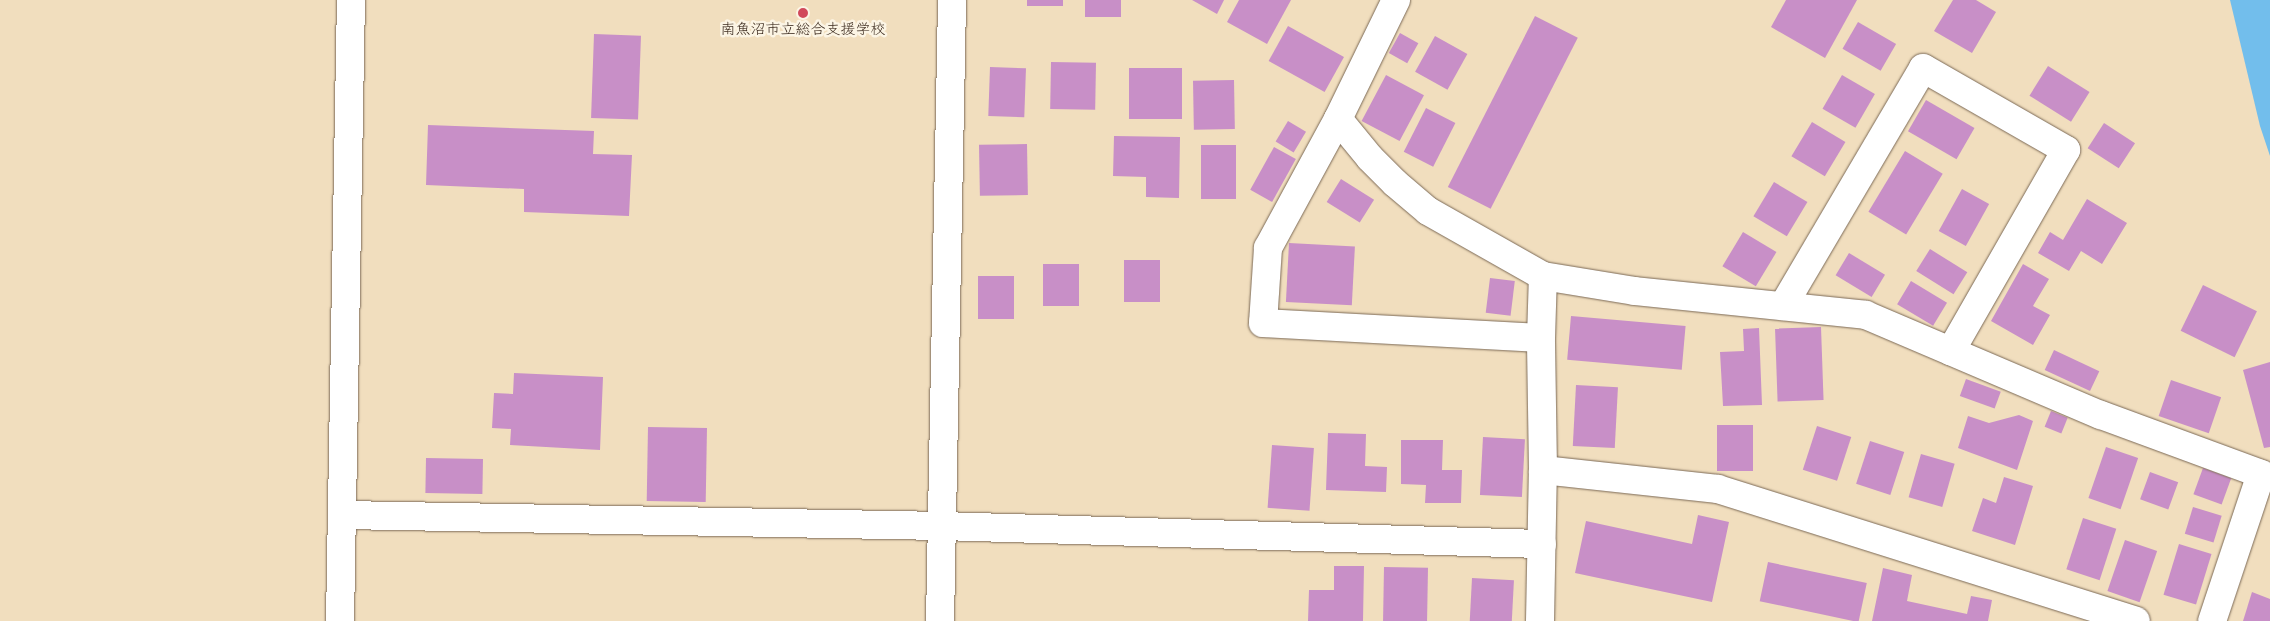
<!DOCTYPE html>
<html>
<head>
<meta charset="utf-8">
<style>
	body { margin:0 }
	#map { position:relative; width:2270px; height:621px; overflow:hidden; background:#f1debe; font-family:"Shantell Sans","Klee One",sans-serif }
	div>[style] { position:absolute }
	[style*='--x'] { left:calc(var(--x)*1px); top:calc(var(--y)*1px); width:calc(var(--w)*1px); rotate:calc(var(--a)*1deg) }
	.water>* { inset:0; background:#72beec }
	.building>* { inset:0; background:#c88fc7; transform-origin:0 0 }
	.roads { filter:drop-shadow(0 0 1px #7b6956) drop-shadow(0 0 1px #7b6956) }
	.minor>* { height:28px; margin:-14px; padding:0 14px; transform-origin:14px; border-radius:14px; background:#fff }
	.dots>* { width:14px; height:14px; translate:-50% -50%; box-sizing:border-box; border:2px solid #fcf5e5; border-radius:50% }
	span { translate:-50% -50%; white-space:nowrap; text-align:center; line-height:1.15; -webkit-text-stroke:5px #fcf5e5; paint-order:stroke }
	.poi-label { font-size:15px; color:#3b2a1e }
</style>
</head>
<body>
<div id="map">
	<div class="water">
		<div style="clip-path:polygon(2230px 0,2270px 0,2270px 156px,2260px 126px)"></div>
	</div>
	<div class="building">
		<div style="left:1027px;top:0;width:36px;height:6px"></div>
		<div style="left:1085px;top:0;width:36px;height:17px"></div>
		<div style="clip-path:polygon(1192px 0,1224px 0,1217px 14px)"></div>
		<div style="clip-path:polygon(1239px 0,1291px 0,1267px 44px,1227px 22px)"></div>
		<div style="clip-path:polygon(1786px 0,1857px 0,1825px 58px,1771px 27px)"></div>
		<div style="clip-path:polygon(1953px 0,1976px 0,1996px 12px,1972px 53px,1934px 31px)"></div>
		<div style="left:1535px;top:16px;width:48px;height:192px;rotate:27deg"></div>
		<div style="left:1858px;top:22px;width:44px;height:31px;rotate:30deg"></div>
		<div style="left:1288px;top:26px;width:64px;height:40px;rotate:29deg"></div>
		<div style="left:1400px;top:33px;width:21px;height:23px;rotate:29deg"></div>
		<div style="left:594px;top:34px;width:47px;height:84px;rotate:2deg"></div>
		<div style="left:1435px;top:36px;width:37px;height:41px;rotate:29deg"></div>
		<div style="left:1051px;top:62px;width:45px;height:47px;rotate:1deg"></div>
		<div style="left:2048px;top:66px;width:49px;height:35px;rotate:32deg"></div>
		<div style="left:990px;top:67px;width:36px;height:49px;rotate:2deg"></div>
		<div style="left:1129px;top:68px;width:53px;height:51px"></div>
		<div style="left:1386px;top:75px;width:43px;height:52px;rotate:28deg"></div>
		<div style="left:1842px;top:75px;width:38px;height:39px;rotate:30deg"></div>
		<div style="left:1234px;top:80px;width:49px;height:41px;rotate:89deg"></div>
		<div style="left:1926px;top:100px;width:56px;height:36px;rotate:30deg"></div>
		<div style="left:1426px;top:108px;width:33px;height:49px;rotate:27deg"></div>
		<div style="left:1288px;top:121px;width:21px;height:24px;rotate:31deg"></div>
		<div style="left:1812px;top:122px;width:39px;height:40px;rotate:31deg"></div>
		<div style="left:2104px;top:123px;width:37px;height:30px;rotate:33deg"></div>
		<div style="clip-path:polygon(428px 125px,594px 131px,593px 154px,632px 155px,629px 216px,524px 212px,524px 189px,426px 185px)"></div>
		<div style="clip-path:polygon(1114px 136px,1180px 137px,1179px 198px,1146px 197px,1146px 177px,1113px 176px)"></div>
		<div style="left:1027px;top:144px;width:51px;height:48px;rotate:89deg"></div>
		<div style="left:1236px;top:145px;width:54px;height:35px;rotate:90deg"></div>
		<div style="left:1274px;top:147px;width:25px;height:49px;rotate:29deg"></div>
		<div style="left:1905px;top:151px;width:44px;height:71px;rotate:31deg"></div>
		<div style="left:1341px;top:179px;width:39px;height:27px;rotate:32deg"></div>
		<div style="left:1774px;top:182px;width:39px;height:40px;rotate:31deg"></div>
		<div style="left:1962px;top:189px;width:31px;height:48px;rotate:29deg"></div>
		<div style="clip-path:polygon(2087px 199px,2127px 223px,2102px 264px,2081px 251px,2069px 271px,2038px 253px,2050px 232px,2063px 240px)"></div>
		<div style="left:1743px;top:232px;width:39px;height:40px;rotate:31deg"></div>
		<div style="left:1289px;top:243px;width:66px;height:59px;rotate:3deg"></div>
		<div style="left:1930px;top:249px;width:44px;height:26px;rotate:32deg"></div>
		<div style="left:1849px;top:253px;width:42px;height:26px;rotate:31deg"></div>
		<div style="left:1124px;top:260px;width:36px;height:42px"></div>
		<div style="left:1043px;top:264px;width:36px;height:42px"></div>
		<div style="clip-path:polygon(2023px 264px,2049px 279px,2033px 306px,2050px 315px,2033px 345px,1991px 321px)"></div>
		<div style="left:978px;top:276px;width:36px;height:43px"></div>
		<div style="left:1490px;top:278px;width:25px;height:35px;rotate:7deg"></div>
		<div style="left:1911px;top:281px;width:42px;height:27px;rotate:31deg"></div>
		<div style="left:2203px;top:285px;width:60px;height:51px;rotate:26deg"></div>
		<div style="left:1571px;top:316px;width:115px;height:44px;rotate:5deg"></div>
		<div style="left:1821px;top:327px;width:73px;height:46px;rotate:88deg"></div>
		<div style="clip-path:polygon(1759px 328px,1762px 405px,1723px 406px,1720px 352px,1744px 351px,1743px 329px)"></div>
		<div style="left:2054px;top:350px;width:50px;height:22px;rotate:25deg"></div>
		<div style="clip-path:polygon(2270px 362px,2270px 447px,2264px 448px,2243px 370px)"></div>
		<div style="clip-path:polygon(514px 373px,603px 377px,600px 450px,510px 445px,511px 429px,492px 428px,494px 393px,513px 394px)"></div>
		<div style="left:1966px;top:379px;width:37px;height:18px;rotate:20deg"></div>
		<div style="left:2171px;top:380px;width:53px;height:38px;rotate:19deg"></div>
		<div style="left:1576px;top:385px;width:42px;height:61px;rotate:3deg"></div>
		<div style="left:2051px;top:411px;width:18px;height:17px;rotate:22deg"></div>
		<div style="clip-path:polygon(2019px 415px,2033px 421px,2017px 470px,1958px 448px,1968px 416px,1989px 423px)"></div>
		<div style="left:1717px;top:425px;width:36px;height:46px"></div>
		<div style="left:1817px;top:426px;width:36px;height:46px;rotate:18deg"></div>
		<div style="left:648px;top:427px;width:59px;height:74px;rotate:1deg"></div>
		<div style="clip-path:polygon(1328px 433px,1366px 434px,1365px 466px,1387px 467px,1386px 492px,1326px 490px)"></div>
		<div style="left:1483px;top:437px;width:42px;height:58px;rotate:3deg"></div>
		<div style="clip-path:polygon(1401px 440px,1443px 440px,1442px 470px,1462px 470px,1461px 503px,1425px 503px,1426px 485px,1401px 484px)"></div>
		<div style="left:1870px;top:441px;width:36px;height:45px;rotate:18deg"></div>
		<div style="left:1272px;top:445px;width:42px;height:63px;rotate:4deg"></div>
		<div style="left:2106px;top:447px;width:34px;height:54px;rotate:19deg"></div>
		<div style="left:1921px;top:454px;width:35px;height:45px;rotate:16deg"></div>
		<div style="left:426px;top:458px;width:57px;height:35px;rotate:1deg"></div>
		<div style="left:2203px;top:468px;width:30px;height:28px;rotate:20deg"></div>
		<div style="left:2150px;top:472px;width:30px;height:29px;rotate:20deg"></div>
		<div style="clip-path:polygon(2004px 477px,2033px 486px,2015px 545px,1972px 531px,1983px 498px,1996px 503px)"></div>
		<div style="left:2193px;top:507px;width:30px;height:28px;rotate:17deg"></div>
		<div style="clip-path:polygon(1698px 515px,1729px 522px,1712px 602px,1575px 573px,1586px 521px,1692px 544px)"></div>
		<div style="left:2083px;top:518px;width:35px;height:54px;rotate:18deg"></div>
		<div style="left:2125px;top:540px;width:34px;height:54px;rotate:19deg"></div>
		<div style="left:2179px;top:544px;width:34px;height:53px;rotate:17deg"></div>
		<div style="left:1768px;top:562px;width:101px;height:40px;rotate:12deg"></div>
		<div style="clip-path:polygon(1334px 566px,1364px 566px,1363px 621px,1308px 621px,1309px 590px,1334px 590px)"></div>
		<div style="left:1384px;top:567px;width:44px;height:54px;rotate:1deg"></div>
		<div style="clip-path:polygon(1883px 568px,1912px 575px,1907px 601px,1967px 614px,1971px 596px,1992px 600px,1988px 621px,1872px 621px)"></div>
		<div style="left:1472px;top:578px;width:42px;height:43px;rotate:3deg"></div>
		<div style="clip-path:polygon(2252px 592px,2270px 599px,2270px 621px,2243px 621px)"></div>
	</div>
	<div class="roads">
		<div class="minor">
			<div style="--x:1396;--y:0;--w:132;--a:116"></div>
			<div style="--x:1338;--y:119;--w:50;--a:50.6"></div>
			<div style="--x:1370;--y:158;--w:35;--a:45"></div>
			<div style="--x:1395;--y:183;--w:43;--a:40.3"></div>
			<div style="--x:1428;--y:211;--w:132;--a:29.5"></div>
			<div style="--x:1543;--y:276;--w:93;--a:9.3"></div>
			<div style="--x:1635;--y:291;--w:232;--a:5.9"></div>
			<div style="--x:1866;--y:315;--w:255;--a:23.1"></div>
			<div style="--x:2101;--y:415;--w:171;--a:20.2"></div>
			<div style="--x:2261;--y:474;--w:155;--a:108.4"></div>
			<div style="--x:1338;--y:119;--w:147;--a:118.5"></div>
			<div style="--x:1268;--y:248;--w:75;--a:93.8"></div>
			<div style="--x:1263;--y:323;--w:278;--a:3.1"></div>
			<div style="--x:1783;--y:306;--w:276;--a:-59.5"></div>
			<div style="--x:1923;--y:68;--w:165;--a:29.8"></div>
			<div style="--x:2066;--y:150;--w:232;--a:119.8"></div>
			<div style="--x:1543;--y:470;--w:176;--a:6.2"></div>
			<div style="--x:1718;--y:489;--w:438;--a:17.5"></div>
			<div style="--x:343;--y:515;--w:598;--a:1.05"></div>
			<div style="--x:941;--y:526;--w:601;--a:1.72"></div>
			<div style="--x:340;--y:621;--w:621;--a:-88.99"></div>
			<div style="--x:940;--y:621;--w:621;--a:-88.89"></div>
			<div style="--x:1540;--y:621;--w:151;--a:-88.9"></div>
			<div style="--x:1543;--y:470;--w:132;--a:-90.9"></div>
			<div style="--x:1541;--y:338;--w:62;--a:-88.2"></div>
		</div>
	</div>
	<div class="dots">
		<div style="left:803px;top:13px;background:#d1495b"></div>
	</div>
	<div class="poi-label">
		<span style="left:803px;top:30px">南魚沼市立総合支援学校</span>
	</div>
</div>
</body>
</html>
